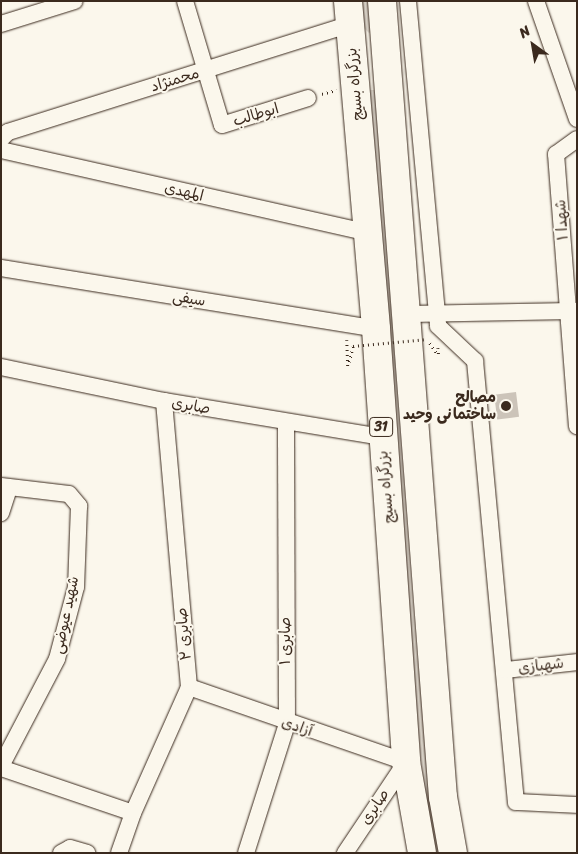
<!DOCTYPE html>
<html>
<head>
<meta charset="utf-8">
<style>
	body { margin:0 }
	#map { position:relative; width:578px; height:854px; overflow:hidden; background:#fbf7ec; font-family:Sriracha,"Playpen Sans Arabic",sans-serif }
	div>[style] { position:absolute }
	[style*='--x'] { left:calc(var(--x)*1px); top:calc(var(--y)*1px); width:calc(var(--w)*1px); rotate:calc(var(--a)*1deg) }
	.green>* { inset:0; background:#dfd9ce }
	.building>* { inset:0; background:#ccc4b9; transform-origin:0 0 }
	.path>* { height:2.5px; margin-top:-1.25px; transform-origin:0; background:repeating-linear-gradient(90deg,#3b2a1e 0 1px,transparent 0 5px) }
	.roads { filter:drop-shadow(0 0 1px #3b2a1e) drop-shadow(0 0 1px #3b2a1e) }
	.minor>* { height:16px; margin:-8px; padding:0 8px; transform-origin:8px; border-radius:8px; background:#fbf7ec }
	.trunk>* { height:28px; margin:-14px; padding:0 14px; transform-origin:14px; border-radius:14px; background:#fbf7ec }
	.path-bridge>* { height:2.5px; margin-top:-1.25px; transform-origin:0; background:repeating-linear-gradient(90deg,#3b2a1e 0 1px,transparent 0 5px) }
	.dots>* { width:14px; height:14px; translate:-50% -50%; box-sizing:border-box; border:2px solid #fbf7ec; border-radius:50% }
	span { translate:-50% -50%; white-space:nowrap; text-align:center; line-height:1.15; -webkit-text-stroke:4px #fbf7ec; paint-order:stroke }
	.shield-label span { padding:1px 4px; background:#fbf7ec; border:1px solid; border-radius:4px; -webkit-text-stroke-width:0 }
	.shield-label { font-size:14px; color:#3b2a1e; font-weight:700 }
	.street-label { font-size:15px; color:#3b2a1e }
	.poi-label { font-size:15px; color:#3b2a1e; font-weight:700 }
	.right { translate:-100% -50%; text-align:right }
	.frame { position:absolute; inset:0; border:2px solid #3b2a1e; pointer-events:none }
	.north { position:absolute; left:508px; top:20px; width:50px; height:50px; -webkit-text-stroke:4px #fbf7ec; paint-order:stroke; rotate:328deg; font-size:14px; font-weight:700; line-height:20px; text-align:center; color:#3b2a1e }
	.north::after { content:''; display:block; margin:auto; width:18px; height:22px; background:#3b2a1e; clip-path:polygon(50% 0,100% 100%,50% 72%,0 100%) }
</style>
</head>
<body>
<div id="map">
	<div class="green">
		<div style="clip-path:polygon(362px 1px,371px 1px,372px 31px,369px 33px,364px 28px)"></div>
		<div style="clip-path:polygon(370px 90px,375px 90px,417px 657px,441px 853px,432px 853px,411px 673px)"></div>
	</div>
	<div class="building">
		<div style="left:516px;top:392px;width:25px;height:22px;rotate:83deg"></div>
	</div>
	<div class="path">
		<div style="--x:322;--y:94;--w:15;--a:-16"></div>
		<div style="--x:347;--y:340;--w:26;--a:88"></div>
		<div style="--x:430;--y:343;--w:14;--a:56"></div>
		<div style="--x:438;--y:348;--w:8;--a:83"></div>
		<div style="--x:349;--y:362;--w:16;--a:-76"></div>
	</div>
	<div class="roads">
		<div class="minor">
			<div style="--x:185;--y:1;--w:129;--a:73.4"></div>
			<div style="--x:222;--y:125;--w:90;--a:-17.4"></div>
			<div style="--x:408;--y:1;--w:326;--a:84.7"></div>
			<div style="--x:438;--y:326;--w:51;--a:43.4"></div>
			<div style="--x:475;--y:361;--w:443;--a:84.7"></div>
			<div style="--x:516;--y:802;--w:61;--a:2.8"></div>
			<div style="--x:536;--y:1;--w:125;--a:70.8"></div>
			<div style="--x:1;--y:24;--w:77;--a:-17.3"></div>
			<div style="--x:1;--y:139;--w:10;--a:-45"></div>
			<div style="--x:8;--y:132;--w:359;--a:-17.5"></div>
			<div style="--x:577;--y:139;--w:26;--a:144"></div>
			<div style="--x:556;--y:154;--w:273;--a:85.6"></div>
			<div style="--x:1;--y:150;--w:376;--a:12.7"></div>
			<div style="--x:1;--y:268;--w:380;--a:9.2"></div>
			<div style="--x:405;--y:314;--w:172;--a:-1"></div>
			<div style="--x:1;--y:367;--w:167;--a:11.8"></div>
			<div style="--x:164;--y:401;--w:221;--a:9.4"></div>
			<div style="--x:1;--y:486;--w:68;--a:6.7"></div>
			<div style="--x:69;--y:494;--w:16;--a:50"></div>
			<div style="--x:79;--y:506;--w:81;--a:92.1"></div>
			<div style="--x:76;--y:587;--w:74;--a:104.8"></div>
			<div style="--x:57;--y:659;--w:121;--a:117.6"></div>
			<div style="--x:1;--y:513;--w:26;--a:-72"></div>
			<div style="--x:506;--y:670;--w:71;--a:-6.4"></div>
			<div style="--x:189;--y:687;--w:230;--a:19.1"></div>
			<div style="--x:406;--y:762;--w:110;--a:123.8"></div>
			<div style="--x:1;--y:768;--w:139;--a:18.8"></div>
			<div style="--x:61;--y:853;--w:10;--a:-29"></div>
			<div style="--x:70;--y:848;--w:18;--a:16"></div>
			<div style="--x:119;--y:853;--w:42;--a:-70.7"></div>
			<div style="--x:133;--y:813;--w:138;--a:-66"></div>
			<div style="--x:189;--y:687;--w:287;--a:-95"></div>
			<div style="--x:246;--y:853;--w:135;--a:-72.4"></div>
			<div style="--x:287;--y:724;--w:301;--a:-90.2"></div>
		</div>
		<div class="trunk">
			<div style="--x:348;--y:1;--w:329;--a:85.1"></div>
			<div style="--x:376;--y:329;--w:434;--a:86"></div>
			<div style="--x:406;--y:762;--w:92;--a:80"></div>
			<div style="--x:382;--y:1;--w:798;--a:85.62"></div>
			<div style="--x:443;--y:797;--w:57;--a:79.9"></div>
		</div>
	</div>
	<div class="path-bridge">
		<div style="--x:353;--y:346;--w:75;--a:-5.3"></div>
	</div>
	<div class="dots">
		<div style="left:506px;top:406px;background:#3b2a1e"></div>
	</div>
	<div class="shield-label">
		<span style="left:381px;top:427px">31</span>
	</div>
	<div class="street-label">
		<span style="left:175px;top:80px;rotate:-17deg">محمنژاد</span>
		<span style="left:355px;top:84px;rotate:-95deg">بزرگراه بسیج</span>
		<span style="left:256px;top:115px;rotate:-17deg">ابوطالب</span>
		<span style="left:184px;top:192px;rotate:13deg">المهدی</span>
		<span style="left:562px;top:220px;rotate:-94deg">شهدا ۱</span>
		<span style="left:189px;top:299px;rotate:9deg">سیفی</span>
		<span style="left:191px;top:406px;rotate:10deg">صابری</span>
		<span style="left:386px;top:487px;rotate:-95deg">بزرگراه بسیج</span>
		<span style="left:66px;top:615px;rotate:-78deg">شهید عیوضی</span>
		<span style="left:184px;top:634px;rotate:-95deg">صابری ۲</span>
		<span style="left:286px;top:641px;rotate:-90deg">صابری ۱</span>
		<span style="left:541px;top:666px;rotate:-7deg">شهبازی</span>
		<span style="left:297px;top:727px;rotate:19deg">آزادی</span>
		<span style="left:375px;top:807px;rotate:-56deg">صابری</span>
	</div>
	<div class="poi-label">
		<span class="right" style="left:496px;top:406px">مصالح<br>ساختمانی وحید</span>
	</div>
	<div class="frame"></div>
	<div class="north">N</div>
</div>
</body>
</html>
